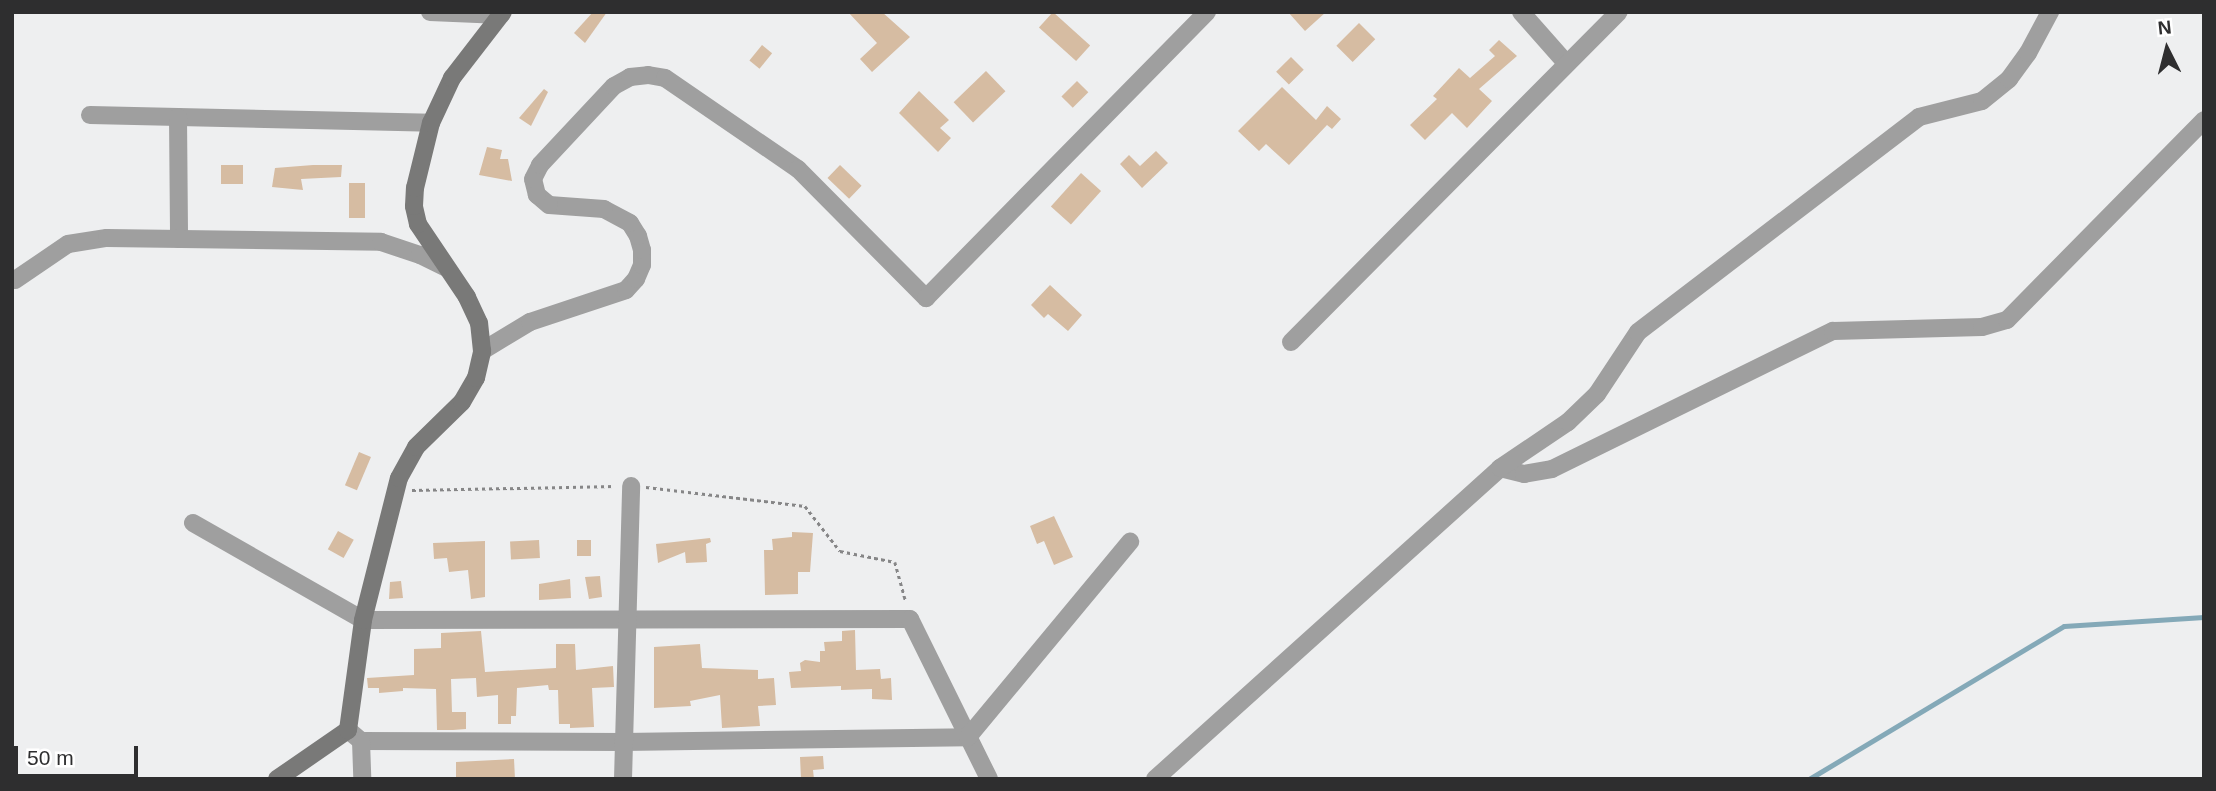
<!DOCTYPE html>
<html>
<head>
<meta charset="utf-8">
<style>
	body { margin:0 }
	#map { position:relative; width:2216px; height:791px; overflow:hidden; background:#eeeff0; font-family:Helvetica,sans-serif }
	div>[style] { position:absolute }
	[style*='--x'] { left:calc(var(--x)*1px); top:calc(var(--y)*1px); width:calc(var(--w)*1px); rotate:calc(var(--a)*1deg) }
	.stream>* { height:5px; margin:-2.5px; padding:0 2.5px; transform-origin:2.5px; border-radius:2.5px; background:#84a9b8 }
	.building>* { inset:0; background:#d6bca2; transform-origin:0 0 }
	.path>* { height:2.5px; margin-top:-1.25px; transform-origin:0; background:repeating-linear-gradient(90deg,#868687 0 3.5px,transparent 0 7px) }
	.street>* { height:18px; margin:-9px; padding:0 9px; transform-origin:9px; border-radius:9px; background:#9f9f9f }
	.secondary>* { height:18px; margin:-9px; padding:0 9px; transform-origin:9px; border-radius:9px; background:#797978 }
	span { translate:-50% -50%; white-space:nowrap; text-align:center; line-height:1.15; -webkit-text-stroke:7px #fff; paint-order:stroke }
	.frame { position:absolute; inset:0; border:14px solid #2e2e2f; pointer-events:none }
	.north { position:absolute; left:2132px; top:14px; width:70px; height:70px; -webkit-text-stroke:5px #fff; paint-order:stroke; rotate:354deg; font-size:19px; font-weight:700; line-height:28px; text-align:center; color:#2e2e2f }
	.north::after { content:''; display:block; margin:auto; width:24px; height:32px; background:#2e2e2f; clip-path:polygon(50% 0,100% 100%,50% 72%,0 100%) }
	.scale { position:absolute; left:14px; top:746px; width:124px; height:32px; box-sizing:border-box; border:4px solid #2e2e2f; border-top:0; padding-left:9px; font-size:21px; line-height:24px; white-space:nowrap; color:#2e2e2f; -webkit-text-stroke:5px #fff; paint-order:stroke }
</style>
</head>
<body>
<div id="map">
	<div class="stream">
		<div style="--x:1809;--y:779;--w:297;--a:-31"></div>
		<div style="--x:2064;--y:626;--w:140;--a:-3.7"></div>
	</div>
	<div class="building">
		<div style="clip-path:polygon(593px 12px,607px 12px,585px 43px,574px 33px)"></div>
		<div style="clip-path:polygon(848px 12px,882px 12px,910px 37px,872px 72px,860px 59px,877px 43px)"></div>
		<div style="left:1053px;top:12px;width:50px;height:21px;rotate:42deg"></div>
		<div style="clip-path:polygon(1288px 12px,1326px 12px,1305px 31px)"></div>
		<div style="left:1359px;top:23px;width:23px;height:32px;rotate:45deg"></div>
		<div style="clip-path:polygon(1499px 40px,1517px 56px,1479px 89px,1492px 101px,1467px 128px,1452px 113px,1425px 140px,1410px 125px,1437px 99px,1433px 96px,1459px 68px,1470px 78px,1495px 56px,1489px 50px)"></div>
		<div style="left:762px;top:45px;width:13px;height:20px;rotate:39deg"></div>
		<div style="left:1291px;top:57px;width:18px;height:21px;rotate:45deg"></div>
		<div style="left:986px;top:71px;width:28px;height:45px;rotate:46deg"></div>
		<div style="left:1077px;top:81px;width:16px;height:22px;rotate:45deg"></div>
		<div style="clip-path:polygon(1282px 87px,1316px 120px,1327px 106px,1341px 119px,1332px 129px,1327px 125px,1289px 165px,1266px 144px,1259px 151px,1238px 131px)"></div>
		<div style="clip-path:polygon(544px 89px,548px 92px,531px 126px,519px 118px)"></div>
		<div style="clip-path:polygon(919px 91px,949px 120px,940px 128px,951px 138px,938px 152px,899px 113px)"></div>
		<div style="clip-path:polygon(487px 147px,502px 150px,500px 159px,508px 159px,512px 181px,479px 175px)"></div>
		<div style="clip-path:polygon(1156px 151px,1168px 163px,1142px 188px,1120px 164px,1129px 155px,1140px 166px)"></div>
		<div style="left:243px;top:165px;width:19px;height:22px;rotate:90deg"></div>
		<div style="clip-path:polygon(313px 165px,342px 165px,341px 177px,301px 179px,303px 190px,272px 187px,275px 168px)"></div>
		<div style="left:840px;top:165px;width:30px;height:18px;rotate:44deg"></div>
		<div style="left:1081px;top:173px;width:27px;height:45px;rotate:42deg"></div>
		<div style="left:349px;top:183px;width:16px;height:35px"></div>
		<div style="clip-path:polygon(1050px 285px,1082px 315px,1068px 331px,1048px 314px,1044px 318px,1031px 305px)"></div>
		<div style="left:359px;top:452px;width:13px;height:36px;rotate:23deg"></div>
		<div style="clip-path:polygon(1054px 516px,1073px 557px,1054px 565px,1044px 541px,1037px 544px,1030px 526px)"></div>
		<div style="left:338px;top:531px;width:18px;height:21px;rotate:29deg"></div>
		<div style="clip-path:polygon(792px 532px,813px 533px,810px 572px,798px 572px,798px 594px,765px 595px,764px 550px,773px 550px,772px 539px,792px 537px)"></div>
		<div style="clip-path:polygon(710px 538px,711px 542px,706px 544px,707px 562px,686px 563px,685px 552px,658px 563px,656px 544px)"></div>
		<div style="left:539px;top:540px;width:18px;height:29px;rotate:87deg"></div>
		<div style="left:591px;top:540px;width:16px;height:14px;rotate:90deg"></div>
		<div style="clip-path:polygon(485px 541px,485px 597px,471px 599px,468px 570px,449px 572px,447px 558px,434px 559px,433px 543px)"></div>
		<div style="clip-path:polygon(600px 576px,602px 597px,589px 599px,585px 577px)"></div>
		<div style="clip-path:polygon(570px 579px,571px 598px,539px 600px,539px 584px)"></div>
		<div style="clip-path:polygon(401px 581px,403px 598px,389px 599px,390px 582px)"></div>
		<div style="clip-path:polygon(855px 630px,856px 670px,880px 669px,881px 679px,891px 678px,892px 700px,872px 699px,872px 689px,841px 690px,841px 686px,791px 688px,789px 672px,801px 671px,800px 663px,805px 660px,820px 662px,820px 651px,825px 651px,824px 642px,842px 641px,842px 631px)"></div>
		<div style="clip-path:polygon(481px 631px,485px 672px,556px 668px,556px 644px,575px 644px,576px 670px,613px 666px,614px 687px,592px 688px,594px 727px,570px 728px,570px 724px,559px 724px,558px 690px,549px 690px,548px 685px,517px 688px,516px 716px,511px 716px,511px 724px,498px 724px,498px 695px,477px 697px,476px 678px,451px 679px,452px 712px,466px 712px,466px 729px,453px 730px,437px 730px,436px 689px,403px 688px,403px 691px,379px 693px,379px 688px,368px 688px,367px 678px,414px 675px,414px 649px,441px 648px,441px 633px)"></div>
		<div style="clip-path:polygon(700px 644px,702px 668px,758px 670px,758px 679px,774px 678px,776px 705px,758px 706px,760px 726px,722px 728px,720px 695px,690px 701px,691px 706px,654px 708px,654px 647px)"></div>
		<div style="clip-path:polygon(823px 756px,824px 769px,813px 770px,814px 779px,801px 779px,800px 757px)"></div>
		<div style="clip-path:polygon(514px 759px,515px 779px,456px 779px,456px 762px)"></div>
	</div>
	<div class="path">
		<div style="--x:646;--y:487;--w:160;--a:6.8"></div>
		<div style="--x:805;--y:506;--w:57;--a:52.1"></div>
		<div style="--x:840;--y:551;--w:56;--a:11.3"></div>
		<div style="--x:895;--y:562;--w:41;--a:74.6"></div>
		<div style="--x:412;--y:490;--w:203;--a:-1.1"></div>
	</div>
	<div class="street">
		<div style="--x:430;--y:12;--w:71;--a:2.4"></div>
		<div style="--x:1521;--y:12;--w:69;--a:48.5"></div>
		<div style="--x:90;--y:115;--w:341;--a:1.3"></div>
		<div style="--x:178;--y:117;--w:122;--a:89.5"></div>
		<div style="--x:15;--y:280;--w:64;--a:-34.2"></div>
		<div style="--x:68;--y:244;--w:39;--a:-9"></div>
		<div style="--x:107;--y:238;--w:274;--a:0.8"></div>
		<div style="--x:381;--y:242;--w:41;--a:18.4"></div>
		<div style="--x:420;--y:255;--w:30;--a:26"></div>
		<div style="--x:1291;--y:342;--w:465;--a:-45.2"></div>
		<div style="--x:482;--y:351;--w:56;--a:-31.1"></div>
		<div style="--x:530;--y:322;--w:101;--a:-18.4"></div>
		<div style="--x:626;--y:290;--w:15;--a:-48"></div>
		<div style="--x:636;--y:279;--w:15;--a:-67"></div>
		<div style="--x:642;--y:265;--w:15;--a:-90"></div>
		<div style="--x:642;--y:250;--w:15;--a:-106"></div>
		<div style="--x:638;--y:236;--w:15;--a:-122"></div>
		<div style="--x:630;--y:223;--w:30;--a:-152"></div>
		<div style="--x:604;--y:209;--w:55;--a:-175.8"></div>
		<div style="--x:549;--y:205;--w:16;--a:-140"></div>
		<div style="--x:537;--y:195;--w:16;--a:-104"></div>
		<div style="--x:533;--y:179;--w:16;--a:-63"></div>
		<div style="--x:540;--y:165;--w:108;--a:-46.9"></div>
		<div style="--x:614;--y:86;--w:18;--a:-29"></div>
		<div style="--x:630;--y:77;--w:18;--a:-6"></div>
		<div style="--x:648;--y:75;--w:17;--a:10"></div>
		<div style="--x:665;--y:78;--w:161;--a:34.4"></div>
		<div style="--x:798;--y:169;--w:182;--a:45.2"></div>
		<div style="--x:926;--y:298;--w:401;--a:-45.5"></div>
		<div style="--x:1500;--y:468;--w:25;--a:14"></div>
		<div style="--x:1524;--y:474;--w:28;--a:-10"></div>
		<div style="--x:1552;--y:469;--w:313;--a:-26.2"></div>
		<div style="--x:1833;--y:331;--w:149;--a:-1.5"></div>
		<div style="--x:1982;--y:327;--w:26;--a:-16"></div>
		<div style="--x:2007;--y:320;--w:281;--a:-45.4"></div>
		<div style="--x:193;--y:523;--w:196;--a:29.7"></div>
		<div style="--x:363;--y:620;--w:547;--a:-0.1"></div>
		<div style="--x:910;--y:619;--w:178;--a:63.7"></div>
		<div style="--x:348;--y:730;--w:17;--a:40"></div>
		<div style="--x:361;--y:741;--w:262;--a:0.2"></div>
		<div style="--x:623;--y:742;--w:345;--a:-0.8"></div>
		<div style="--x:968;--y:737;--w:254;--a:-50.3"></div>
		<div style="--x:361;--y:741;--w:38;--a:88"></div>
		<div style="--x:623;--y:779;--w:293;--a:-88.4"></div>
		<div style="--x:1155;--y:779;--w:464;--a:-42"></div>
		<div style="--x:1500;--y:468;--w:82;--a:-34.1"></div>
		<div style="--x:1568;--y:422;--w:40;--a:-44"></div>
		<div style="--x:1597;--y:394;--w:74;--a:-56.5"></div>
		<div style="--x:1638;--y:332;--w:354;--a:-37.4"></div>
		<div style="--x:1919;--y:117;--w:65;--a:-14.3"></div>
		<div style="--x:1982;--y:101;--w:35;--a:-39"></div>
		<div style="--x:2009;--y:79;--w:32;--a:-54"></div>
		<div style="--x:2028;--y:53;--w:47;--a:-61.8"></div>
	</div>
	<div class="secondary">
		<div style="--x:277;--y:779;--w:86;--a:-34.6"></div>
		<div style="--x:348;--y:730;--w:111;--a:-82.2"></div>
		<div style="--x:363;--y:620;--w:146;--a:-75.8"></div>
		<div style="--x:399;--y:478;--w:35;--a:-61"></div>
		<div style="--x:416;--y:447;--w:64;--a:-44.4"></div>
		<div style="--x:462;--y:402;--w:28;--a:-60"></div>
		<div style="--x:476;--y:378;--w:28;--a:-77"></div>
		<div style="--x:482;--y:351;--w:28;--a:-96"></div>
		<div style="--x:479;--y:323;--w:29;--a:-115"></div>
		<div style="--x:467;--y:297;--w:88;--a:-123.9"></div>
		<div style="--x:418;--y:224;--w:18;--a:-103"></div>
		<div style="--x:414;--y:206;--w:18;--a:-87"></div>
		<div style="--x:415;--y:188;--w:67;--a:-76.2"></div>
		<div style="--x:431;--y:123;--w:50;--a:-65"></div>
		<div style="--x:452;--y:78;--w:83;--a:-52.3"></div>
	</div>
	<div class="frame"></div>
	<div class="north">N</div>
	<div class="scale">50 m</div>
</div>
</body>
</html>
